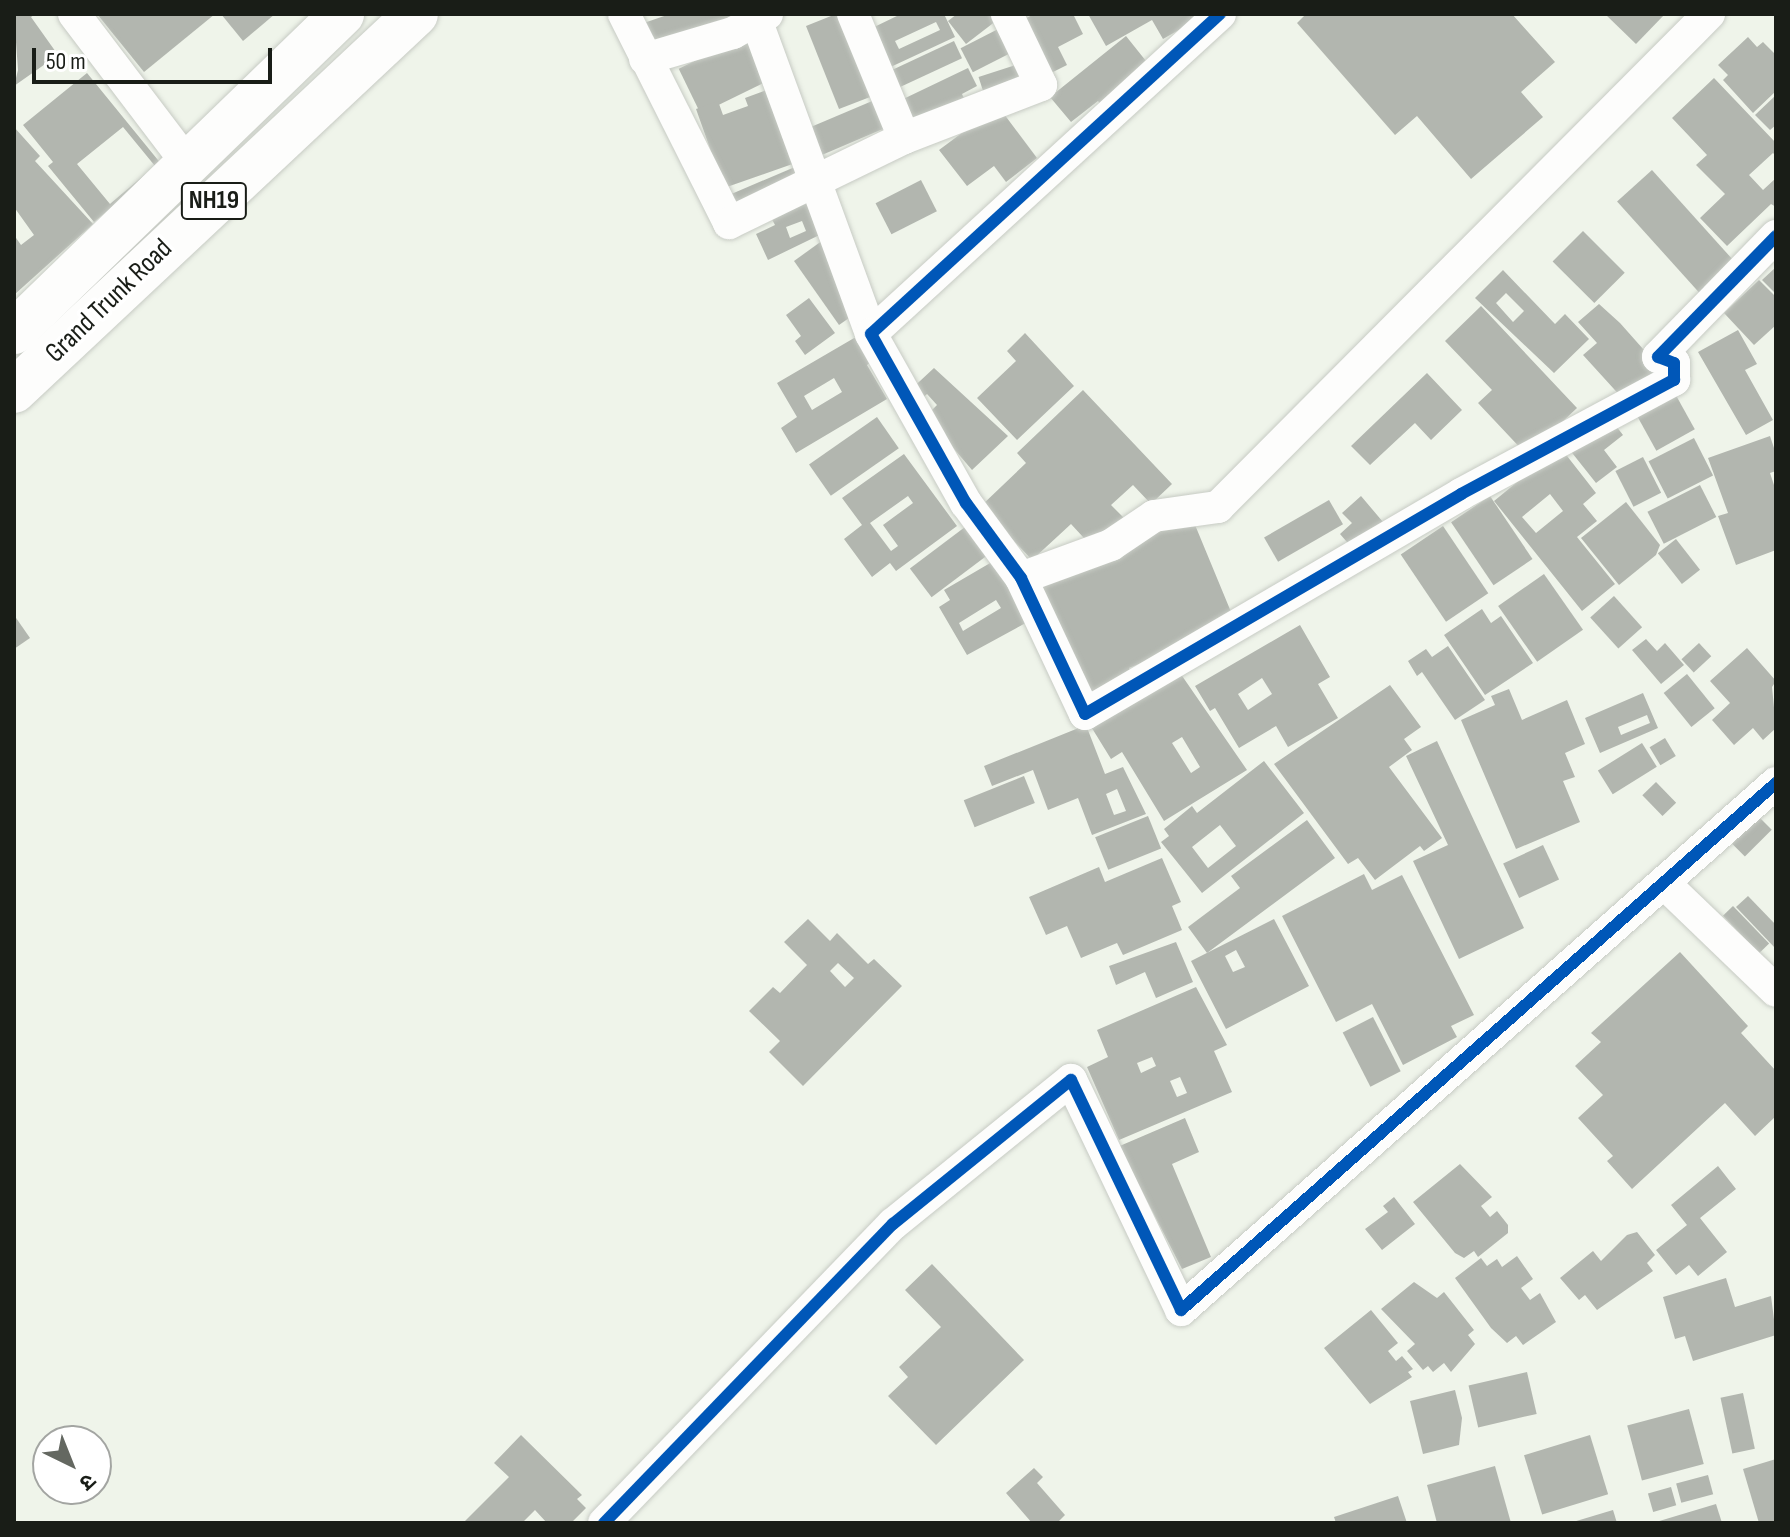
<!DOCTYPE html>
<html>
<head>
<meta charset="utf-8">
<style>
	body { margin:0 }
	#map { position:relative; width:1790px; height:1537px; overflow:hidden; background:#eff4ea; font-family:"Sofia Sans Condensed","Noto Sans Devanagari",sans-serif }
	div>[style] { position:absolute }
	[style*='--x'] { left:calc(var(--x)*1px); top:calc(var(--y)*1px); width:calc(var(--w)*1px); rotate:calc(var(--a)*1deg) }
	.building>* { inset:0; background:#b2b6af; transform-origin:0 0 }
	.roads { filter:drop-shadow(0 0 2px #c7cbc4) drop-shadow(0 0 2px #c7cbc4) }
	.minor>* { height:32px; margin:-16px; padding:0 16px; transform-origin:16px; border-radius:16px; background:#fdfdfc }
	.trunk>* { height:44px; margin:-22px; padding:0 22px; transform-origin:22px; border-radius:22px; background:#fdfdfc }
	.cycleway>* { height:12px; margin:-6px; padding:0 6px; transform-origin:6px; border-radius:6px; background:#0057b8 }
	span { translate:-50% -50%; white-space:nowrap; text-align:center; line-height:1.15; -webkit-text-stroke:7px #fff; paint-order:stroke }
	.shield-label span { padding:2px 6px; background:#fff; border:2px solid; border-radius:6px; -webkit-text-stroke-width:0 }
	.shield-label { font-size:26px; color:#191d17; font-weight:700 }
	.street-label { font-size:28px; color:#191d17 }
	.frame { position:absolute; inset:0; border:16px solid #191d17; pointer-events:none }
	.north { position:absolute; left:32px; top:1425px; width:80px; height:80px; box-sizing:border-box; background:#fff; border:2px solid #a3a5a2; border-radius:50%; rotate:137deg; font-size:22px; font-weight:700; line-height:32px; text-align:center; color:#191d17 }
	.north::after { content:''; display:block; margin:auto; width:28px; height:36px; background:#646861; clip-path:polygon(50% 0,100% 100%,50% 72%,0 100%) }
	.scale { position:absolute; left:32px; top:48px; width:240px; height:36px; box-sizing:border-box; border:4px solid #191d17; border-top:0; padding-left:10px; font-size:24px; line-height:28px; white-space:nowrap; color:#191d17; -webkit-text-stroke:6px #fff; paint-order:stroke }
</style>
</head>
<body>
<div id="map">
	<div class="building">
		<div style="clip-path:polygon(14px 14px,35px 14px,31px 17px,58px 55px,14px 86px,18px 70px)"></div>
		<div style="clip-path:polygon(97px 14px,215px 14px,144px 72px)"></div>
		<div style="clip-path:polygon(221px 14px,275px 14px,243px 41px)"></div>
		<div style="clip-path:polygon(670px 14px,743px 14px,651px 54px,641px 24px)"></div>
		<div style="clip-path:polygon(836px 14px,853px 14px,883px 92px,839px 109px,806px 26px)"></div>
		<div style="clip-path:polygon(evenodd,901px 14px,944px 14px,955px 37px,882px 71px,864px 32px,901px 14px,936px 22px,940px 30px,899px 49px,895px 41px,936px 22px)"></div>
		<div style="clip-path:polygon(957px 14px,1005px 14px,966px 44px,948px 21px)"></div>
		<div style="clip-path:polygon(1034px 14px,1073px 14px,1083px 34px,1058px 47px,1067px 65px,1043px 77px,1015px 24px)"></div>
		<div style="clip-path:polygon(1088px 14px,1207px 14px,1163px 39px,1152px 20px,1106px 46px)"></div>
		<div style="clip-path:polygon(1306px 14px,1512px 14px,1555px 62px,1521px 92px,1543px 117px,1471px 179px,1417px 116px,1395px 135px,1297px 23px)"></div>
		<div style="clip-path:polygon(1605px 14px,1665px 14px,1636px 44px)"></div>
		<div style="left:1006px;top:25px;width:27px;height:51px;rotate:63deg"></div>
		<div style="left:756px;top:31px;width:50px;height:86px;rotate:64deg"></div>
		<div style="clip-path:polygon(1126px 36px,1154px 71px,1106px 110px,1098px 101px,1071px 122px,1050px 97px)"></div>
		<div style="clip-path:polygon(1748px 37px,1757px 47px,1763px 42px,1776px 55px,1776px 91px,1753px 113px,1723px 80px,1728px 75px,1718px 65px)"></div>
		<div style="left:954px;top:41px;width:19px;height:79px;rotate:65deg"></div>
		<div style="left:1028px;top:61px;width:29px;height:52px;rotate:72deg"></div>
		<div style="clip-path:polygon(968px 68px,977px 86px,962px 94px,968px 107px,911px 134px,897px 102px)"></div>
		<div style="clip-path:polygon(evenodd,87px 73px,162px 165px,94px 222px,48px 166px,53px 162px,23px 125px,87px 73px,123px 127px,155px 166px,110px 204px,77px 164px,123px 127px)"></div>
		<div style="clip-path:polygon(1714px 78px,1776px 143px,1776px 156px,1773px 153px,1749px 175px,1763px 190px,1776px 178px,1776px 207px,1771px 204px,1727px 246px,1700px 218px,1725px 194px,1696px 165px,1707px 155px,1672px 118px)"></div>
		<div style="clip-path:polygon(775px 87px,801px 161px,724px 188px,696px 109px,718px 101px,723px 115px,748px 106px,745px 98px)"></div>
		<div style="clip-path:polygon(1776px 95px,1776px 125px,1770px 130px,1755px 115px)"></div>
		<div style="left:884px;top:96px;width:30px;height:84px;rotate:67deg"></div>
		<div style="clip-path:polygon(998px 106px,1037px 158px,1006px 182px,994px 166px,967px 186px,939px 150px)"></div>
		<div style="clip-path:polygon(14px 127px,40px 156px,35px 161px,93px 224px,14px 295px,14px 235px,21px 245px,34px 235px,14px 207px)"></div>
		<div style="left:809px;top:161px;width:21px;height:85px;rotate:67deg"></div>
		<div style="left:1652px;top:170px;width:134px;height:47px;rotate:48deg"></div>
		<div style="left:921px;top:180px;width:35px;height:51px;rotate:63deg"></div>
		<div style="clip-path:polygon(evenodd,818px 183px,838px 226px,768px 260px,756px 234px,775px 225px,766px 208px,818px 183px,802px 221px,806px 231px,790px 238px,786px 227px,802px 221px)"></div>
		<div style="clip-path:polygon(837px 230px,875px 300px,839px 325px,794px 261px)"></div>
		<div style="left:1583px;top:231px;width:59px;height:43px;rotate:45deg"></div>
		<div style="clip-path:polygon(1776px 267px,1776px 294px,1762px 280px)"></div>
		<div style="clip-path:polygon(evenodd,1503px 270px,1555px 324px,1565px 314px,1589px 339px,1554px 373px,1475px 298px,1503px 270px,1506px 293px,1524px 311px,1513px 322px,1496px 303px,1506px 293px)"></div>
		<div style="clip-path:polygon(1759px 280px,1776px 297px,1776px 325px,1754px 345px,1724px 313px)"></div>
		<div style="clip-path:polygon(809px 298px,835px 333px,805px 355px,795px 341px,801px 336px,786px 315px)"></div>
		<div style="clip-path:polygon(1599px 304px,1620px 323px,1667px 376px,1624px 400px,1583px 355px,1597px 343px,1578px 322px)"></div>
		<div style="clip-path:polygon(1481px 306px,1577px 408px,1527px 455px,1478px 403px,1492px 390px,1445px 341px)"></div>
		<div style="clip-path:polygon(1738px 330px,1757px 364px,1745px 370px,1773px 420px,1746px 435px,1698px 352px)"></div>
		<div style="clip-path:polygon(1025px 333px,1074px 386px,1017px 440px,977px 398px,1016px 361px,1007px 351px)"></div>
		<div style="clip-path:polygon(evenodd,861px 334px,876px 358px,867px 365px,887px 399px,796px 453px,781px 428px,797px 417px,777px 383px,861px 334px,834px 378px,842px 392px,812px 410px,804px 396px,834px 378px)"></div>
		<div style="clip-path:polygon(934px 368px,1008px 436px,972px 470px,926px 416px,937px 405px,927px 394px,916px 404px,906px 394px)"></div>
		<div style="clip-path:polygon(1427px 373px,1462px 410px,1431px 440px,1415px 423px,1370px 465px,1351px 446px)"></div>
		<div style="clip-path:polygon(1083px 390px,1172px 484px,1151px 504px,1133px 485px,1111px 505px,1126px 520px,1095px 550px,1071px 524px,1032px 560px,981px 506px,1026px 463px,1017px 453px)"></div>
		<div style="left:1673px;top:390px;width:45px;height:44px;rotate:61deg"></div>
		<div style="left:877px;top:417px;width:38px;height:83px;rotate:55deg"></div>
		<div style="clip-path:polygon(1609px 417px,1623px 435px,1604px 450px,1617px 467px,1596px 483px,1569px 449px)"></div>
		<div style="clip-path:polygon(1770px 436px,1776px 454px,1776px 471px,1770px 473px,1776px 491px,1776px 550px,1736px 565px,1718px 516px,1728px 513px,1708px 458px)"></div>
		<div style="left:1694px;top:438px;width:42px;height:51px;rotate:63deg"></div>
		<div style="clip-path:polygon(evenodd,1560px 447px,1596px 493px,1583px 504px,1597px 521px,1577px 537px,1615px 584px,1582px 611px,1494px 501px,1560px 447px,1550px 494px,1563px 511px,1536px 533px,1522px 517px,1550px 494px)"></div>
		<div style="clip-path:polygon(evenodd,904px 454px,957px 526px,896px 571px,890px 563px,872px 577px,844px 539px,862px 525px,842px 498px,904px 454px,908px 496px,913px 503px,883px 525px,898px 546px,891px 551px,870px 523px,908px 496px)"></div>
		<div style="left:1643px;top:457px;width:40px;height:31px;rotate:63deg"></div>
		<div style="left:1700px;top:485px;width:36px;height:59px;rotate:63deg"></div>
		<div style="clip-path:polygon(1361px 496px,1383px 522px,1353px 549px,1340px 534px,1352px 523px,1342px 513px)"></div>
		<div style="left:1490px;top:496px;width:76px;height:47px;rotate:56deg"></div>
		<div style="left:1329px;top:500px;width:28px;height:75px;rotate:60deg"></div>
		<div style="clip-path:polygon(1626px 502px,1660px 545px,1656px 555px,1619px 585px,1581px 538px)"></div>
		<div style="clip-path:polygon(1171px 518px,1193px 520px,1236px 624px,1129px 668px,1133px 678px,1084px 698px,1036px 580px)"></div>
		<div style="left:1443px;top:526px;width:81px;height:51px;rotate:56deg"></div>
		<div style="left:965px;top:527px;width:36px;height:69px;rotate:53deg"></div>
		<div style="left:1676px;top:539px;width:39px;height:23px;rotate:52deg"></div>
		<div style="clip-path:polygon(evenodd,997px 559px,1033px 619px,967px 655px,939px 607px,950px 600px,944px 590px,997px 559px,996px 600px,1001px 608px,963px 631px,959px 623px,996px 600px)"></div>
		<div style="left:1544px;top:574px;width:68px;height:56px;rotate:55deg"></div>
		<div style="left:1614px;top:596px;width:42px;height:32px;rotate:48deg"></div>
		<div style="clip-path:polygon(1482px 609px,1491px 623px,1501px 616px,1533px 663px,1485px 695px,1444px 635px)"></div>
		<div style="clip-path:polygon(14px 615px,30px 638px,14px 649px)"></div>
		<div style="clip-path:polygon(evenodd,1300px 625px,1330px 677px,1318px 684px,1338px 718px,1288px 747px,1276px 726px,1239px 748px,1215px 708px,1210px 711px,1195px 686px,1300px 625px,1262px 678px,1272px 694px,1248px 710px,1238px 694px,1262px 678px)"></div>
		<div style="clip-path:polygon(1646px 639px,1657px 651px,1665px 643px,1684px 665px,1661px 684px,1632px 650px)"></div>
		<div style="left:1699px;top:643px;width:18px;height:24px;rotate:47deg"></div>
		<div style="clip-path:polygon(1448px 646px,1485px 700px,1455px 720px,1422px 672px,1417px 676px,1408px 661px,1426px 649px,1432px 657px)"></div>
		<div style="clip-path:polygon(1747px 648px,1776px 681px,1772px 687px,1776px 728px,1763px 740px,1753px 728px,1734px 745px,1712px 720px,1730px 703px,1710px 681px)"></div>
		<div style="clip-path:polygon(evenodd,1178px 670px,1247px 770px,1164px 821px,1122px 752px,1111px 759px,1090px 725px,1178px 670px,1182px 737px,1200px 767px,1191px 773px,1172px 743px,1182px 737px)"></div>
		<div style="left:1687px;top:674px;width:44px;height:30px;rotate:51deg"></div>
		<div style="clip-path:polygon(1390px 685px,1421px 727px,1404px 739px,1412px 750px,1389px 767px,1442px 838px,1424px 851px,1420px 846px,1375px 880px,1358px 858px,1348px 864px,1274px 764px)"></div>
		<div style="clip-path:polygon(1509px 689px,1522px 720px,1567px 700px,1585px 744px,1565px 753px,1575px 777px,1563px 781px,1580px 822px,1516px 849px,1461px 720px,1495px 705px,1491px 696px)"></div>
		<div style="clip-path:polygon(evenodd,1643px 693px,1658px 728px,1600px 753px,1585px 718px,1643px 693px,1647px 715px,1650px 723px,1621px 735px,1618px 727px,1647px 715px)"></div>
		<div style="clip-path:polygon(evenodd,1086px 725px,1105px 774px,1123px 767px,1146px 814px,1092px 835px,1078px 798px,1048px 810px,1033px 770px,992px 786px,984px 766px,1086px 725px,1117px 789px,1126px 811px,1114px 815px,1106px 794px,1117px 789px)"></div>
		<div style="left:1665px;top:738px;width:21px;height:18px;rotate:59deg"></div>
		<div style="clip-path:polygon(1437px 741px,1524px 928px,1459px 959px,1413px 861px,1448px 845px,1406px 756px)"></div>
		<div style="left:1642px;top:743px;width:28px;height:52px;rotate:58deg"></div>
		<div style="clip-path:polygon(evenodd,1264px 761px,1304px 813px,1202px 893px,1161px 842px,1169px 836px,1164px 829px,1192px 806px,1197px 813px,1264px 761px,1220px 825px,1236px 846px,1208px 868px,1192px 847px,1220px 825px)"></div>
		<div style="left:1024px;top:776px;width:29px;height:65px;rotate:68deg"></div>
		<div style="left:1656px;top:782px;width:29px;height:19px;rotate:46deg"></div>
		<div style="left:1148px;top:816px;width:35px;height:57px;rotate:68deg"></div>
		<div style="left:1759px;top:817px;width:18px;height:38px;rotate:45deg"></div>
		<div style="clip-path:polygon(1307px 820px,1335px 858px,1207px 953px,1188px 927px,1240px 888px,1231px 876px)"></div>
		<div style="left:1543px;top:845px;width:38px;height:44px;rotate:65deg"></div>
		<div style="clip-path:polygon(1162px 858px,1181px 902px,1172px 906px,1182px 930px,1123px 955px,1117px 943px,1081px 958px,1067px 926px,1046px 935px,1029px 897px,1099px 867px,1105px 882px)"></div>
		<div style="clip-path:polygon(1364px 874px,1372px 890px,1402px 875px,1474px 1015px,1451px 1026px,1457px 1037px,1403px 1065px,1372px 1004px,1336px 1022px,1282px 916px)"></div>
		<div style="clip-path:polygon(1748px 896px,1776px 925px,1776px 949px,1736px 907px)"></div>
		<div style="left:1733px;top:906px;width:52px;height:14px;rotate:46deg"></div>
		<div style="clip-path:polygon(evenodd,808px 919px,830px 941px,837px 933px,868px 964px,874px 959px,902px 986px,803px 1086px,769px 1052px,780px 1041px,749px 1011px,773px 987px,780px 993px,807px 965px,784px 942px,808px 919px,838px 963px,854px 978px,845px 987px,830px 971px,838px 963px)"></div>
		<div style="clip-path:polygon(evenodd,1274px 919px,1309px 986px,1226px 1029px,1191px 961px,1274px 919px,1236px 950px,1245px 967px,1233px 972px,1225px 956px,1236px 950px)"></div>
		<div style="clip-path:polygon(1176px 942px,1193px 982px,1156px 998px,1145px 972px,1116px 985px,1109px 966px)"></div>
		<div style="clip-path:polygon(1680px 952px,1748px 1026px,1741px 1033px,1776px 1071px,1776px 1116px,1755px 1136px,1725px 1103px,1632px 1189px,1607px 1161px,1613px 1156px,1578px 1118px,1603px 1095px,1575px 1066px,1601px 1042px,1591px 1033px)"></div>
		<div style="clip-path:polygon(evenodd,1196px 987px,1227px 1045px,1214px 1051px,1232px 1092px,1119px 1140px,1087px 1067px,1108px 1057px,1097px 1030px,1196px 987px,1152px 1057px,1156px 1066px,1141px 1073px,1137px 1063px,1152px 1057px,1196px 987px,1180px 1077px,1187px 1093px,1177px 1097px,1170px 1081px,1180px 1077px)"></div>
		<div style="left:1373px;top:1017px;width:61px;height:34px;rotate:63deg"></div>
		<div style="clip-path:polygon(1185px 1118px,1199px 1152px,1172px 1164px,1211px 1257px,1182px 1269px,1140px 1187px,1132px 1190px,1115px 1148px)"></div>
		<div style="clip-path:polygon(1460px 1164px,1492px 1197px,1481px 1206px,1490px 1217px,1497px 1211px,1508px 1225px,1508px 1233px,1478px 1257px,1474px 1251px,1464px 1258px,1455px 1253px,1413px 1202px)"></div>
		<div style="clip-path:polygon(1718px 1166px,1736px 1189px,1700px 1218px,1727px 1252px,1698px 1276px,1689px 1265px,1676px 1275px,1656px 1250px,1687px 1225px,1671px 1205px)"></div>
		<div style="clip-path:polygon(1394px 1197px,1415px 1224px,1382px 1250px,1365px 1229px,1388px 1212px,1383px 1206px)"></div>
		<div style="clip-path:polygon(1637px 1232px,1655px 1255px,1647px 1263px,1653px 1271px,1597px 1310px,1585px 1295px,1579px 1300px,1560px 1278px,1593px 1251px,1601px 1261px,1627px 1235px)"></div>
		<div style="clip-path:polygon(1517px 1256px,1533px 1279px,1521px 1288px,1530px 1300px,1540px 1293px,1556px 1322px,1523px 1345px,1516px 1336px,1507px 1343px,1491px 1328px,1455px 1278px,1481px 1258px,1487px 1266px,1497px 1259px,1502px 1267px)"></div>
		<div style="clip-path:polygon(932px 1264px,1024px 1360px,936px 1445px,888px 1396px,908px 1377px,899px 1367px,941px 1327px,905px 1290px)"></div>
		<div style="clip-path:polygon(1726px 1278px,1735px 1307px,1771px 1296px,1776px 1335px,1693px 1361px,1685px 1336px,1675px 1339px,1663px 1297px)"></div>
		<div style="clip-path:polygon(1414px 1282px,1437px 1298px,1444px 1292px,1474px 1330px,1468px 1335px,1475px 1344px,1451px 1372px,1444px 1363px,1433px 1372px,1428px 1366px,1423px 1370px,1407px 1351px,1415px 1344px,1381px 1309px)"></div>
		<div style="clip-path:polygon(1371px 1310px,1398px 1343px,1388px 1351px,1396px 1361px,1402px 1356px,1413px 1369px,1408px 1372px,1412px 1377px,1370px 1404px,1324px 1348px)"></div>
		<div style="left:1527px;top:1372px;width:43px;height:60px;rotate:77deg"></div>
		<div style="clip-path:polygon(1455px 1390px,1462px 1418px,1459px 1445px,1423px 1454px,1410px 1401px)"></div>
		<div style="left:1743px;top:1393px;width:57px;height:23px;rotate:78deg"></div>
		<div style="left:1689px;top:1409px;width:57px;height:64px;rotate:75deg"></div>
		<div style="clip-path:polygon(521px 1435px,582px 1495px,577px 1499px,586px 1508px,571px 1523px,547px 1523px,535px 1510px,522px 1523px,463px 1523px,509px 1477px,494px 1463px)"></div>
		<div style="left:1590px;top:1435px;width:62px;height:69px;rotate:73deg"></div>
		<div style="clip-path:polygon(1776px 1459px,1776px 1523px,1759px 1523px,1743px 1469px)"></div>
		<div style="clip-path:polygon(1495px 1466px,1511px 1523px,1437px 1523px,1427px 1485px)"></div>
		<div style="clip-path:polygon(1034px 1468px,1043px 1477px,1037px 1483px,1065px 1515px,1057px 1523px,1032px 1523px,1006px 1493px)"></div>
		<div style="left:1708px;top:1475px;width:20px;height:33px;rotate:75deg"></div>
		<div style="left:1671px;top:1487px;width:19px;height:24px;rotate:74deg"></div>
		<div style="clip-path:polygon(1398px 1496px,1407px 1523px,1336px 1523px,1334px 1517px)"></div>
		<div style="clip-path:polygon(1716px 1504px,1722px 1523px,1656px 1523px,1656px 1522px)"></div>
		<div style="clip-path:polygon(1613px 1510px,1617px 1523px,1574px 1523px,1573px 1522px)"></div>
	</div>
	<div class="roads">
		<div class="minor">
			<div style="--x:74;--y:14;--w:188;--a:52.8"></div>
			<div style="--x:624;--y:14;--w:234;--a:63.3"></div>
			<div style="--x:729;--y:223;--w:195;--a:-25.9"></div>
			<div style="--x:904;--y:138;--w:147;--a:-21.1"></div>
			<div style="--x:1041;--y:85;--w:79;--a:-115.6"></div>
			<div style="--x:754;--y:14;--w:341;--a:69.9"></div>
			<div style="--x:853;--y:14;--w:134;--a:67.6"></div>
			<div style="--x:1220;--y:14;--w:473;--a:137.5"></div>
			<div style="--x:871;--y:334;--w:194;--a:60.7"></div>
			<div style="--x:966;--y:503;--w:93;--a:53.7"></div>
			<div style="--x:1021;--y:578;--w:150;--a:64.8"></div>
			<div style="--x:1085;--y:714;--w:436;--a:-30.3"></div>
			<div style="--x:1461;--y:494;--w:242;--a:-28.2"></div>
			<div style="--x:1674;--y:380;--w:17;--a:-90"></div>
			<div style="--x:1674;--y:363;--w:17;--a:-159"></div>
			<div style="--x:1658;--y:357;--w:169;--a:-45.7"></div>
			<div style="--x:645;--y:59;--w:92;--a:-16.5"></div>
			<div style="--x:733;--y:33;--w:39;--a:-29"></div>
			<div style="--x:1021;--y:578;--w:96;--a:-20.1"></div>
			<div style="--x:1111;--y:545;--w:52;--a:-34"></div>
			<div style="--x:1154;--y:516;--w:65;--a:-8"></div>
			<div style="--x:1218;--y:507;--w:696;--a:-45.12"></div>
			<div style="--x:1665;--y:884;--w:154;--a:43.9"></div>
			<div style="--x:604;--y:1523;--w:416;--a:-46"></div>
			<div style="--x:893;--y:1224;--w:229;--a:-39"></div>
			<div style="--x:1071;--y:1080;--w:255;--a:64.4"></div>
			<div style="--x:1181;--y:1310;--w:795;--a:-41.53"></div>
		</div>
		<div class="trunk">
			<div style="--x:14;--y:332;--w:457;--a:-44.1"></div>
			<div style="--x:14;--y:391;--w:551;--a:-43.16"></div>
		</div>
	</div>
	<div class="cycleway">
		<div style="--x:1220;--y:14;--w:473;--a:137.5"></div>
		<div style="--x:871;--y:334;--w:194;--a:60.7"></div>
		<div style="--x:966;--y:503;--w:93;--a:53.7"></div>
		<div style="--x:1021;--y:578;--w:150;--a:64.8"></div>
		<div style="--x:1085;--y:714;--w:436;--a:-30.3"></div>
		<div style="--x:1461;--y:494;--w:242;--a:-28.2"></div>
		<div style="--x:1674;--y:380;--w:17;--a:-90"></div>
		<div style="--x:1674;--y:363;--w:17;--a:-159"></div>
		<div style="--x:1658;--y:357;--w:169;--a:-45.7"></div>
		<div style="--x:604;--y:1523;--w:416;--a:-46"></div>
		<div style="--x:893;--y:1224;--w:229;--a:-39"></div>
		<div style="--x:1071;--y:1080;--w:255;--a:64.4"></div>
		<div style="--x:1181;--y:1310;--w:795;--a:-41.53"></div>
	</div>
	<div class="shield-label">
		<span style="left:214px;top:201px">NH19</span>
	</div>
	<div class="street-label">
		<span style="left:109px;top:301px;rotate:-44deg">Grand Trunk Road</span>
	</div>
	<div class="frame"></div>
	<div class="north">उ</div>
	<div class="scale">50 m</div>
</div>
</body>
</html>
